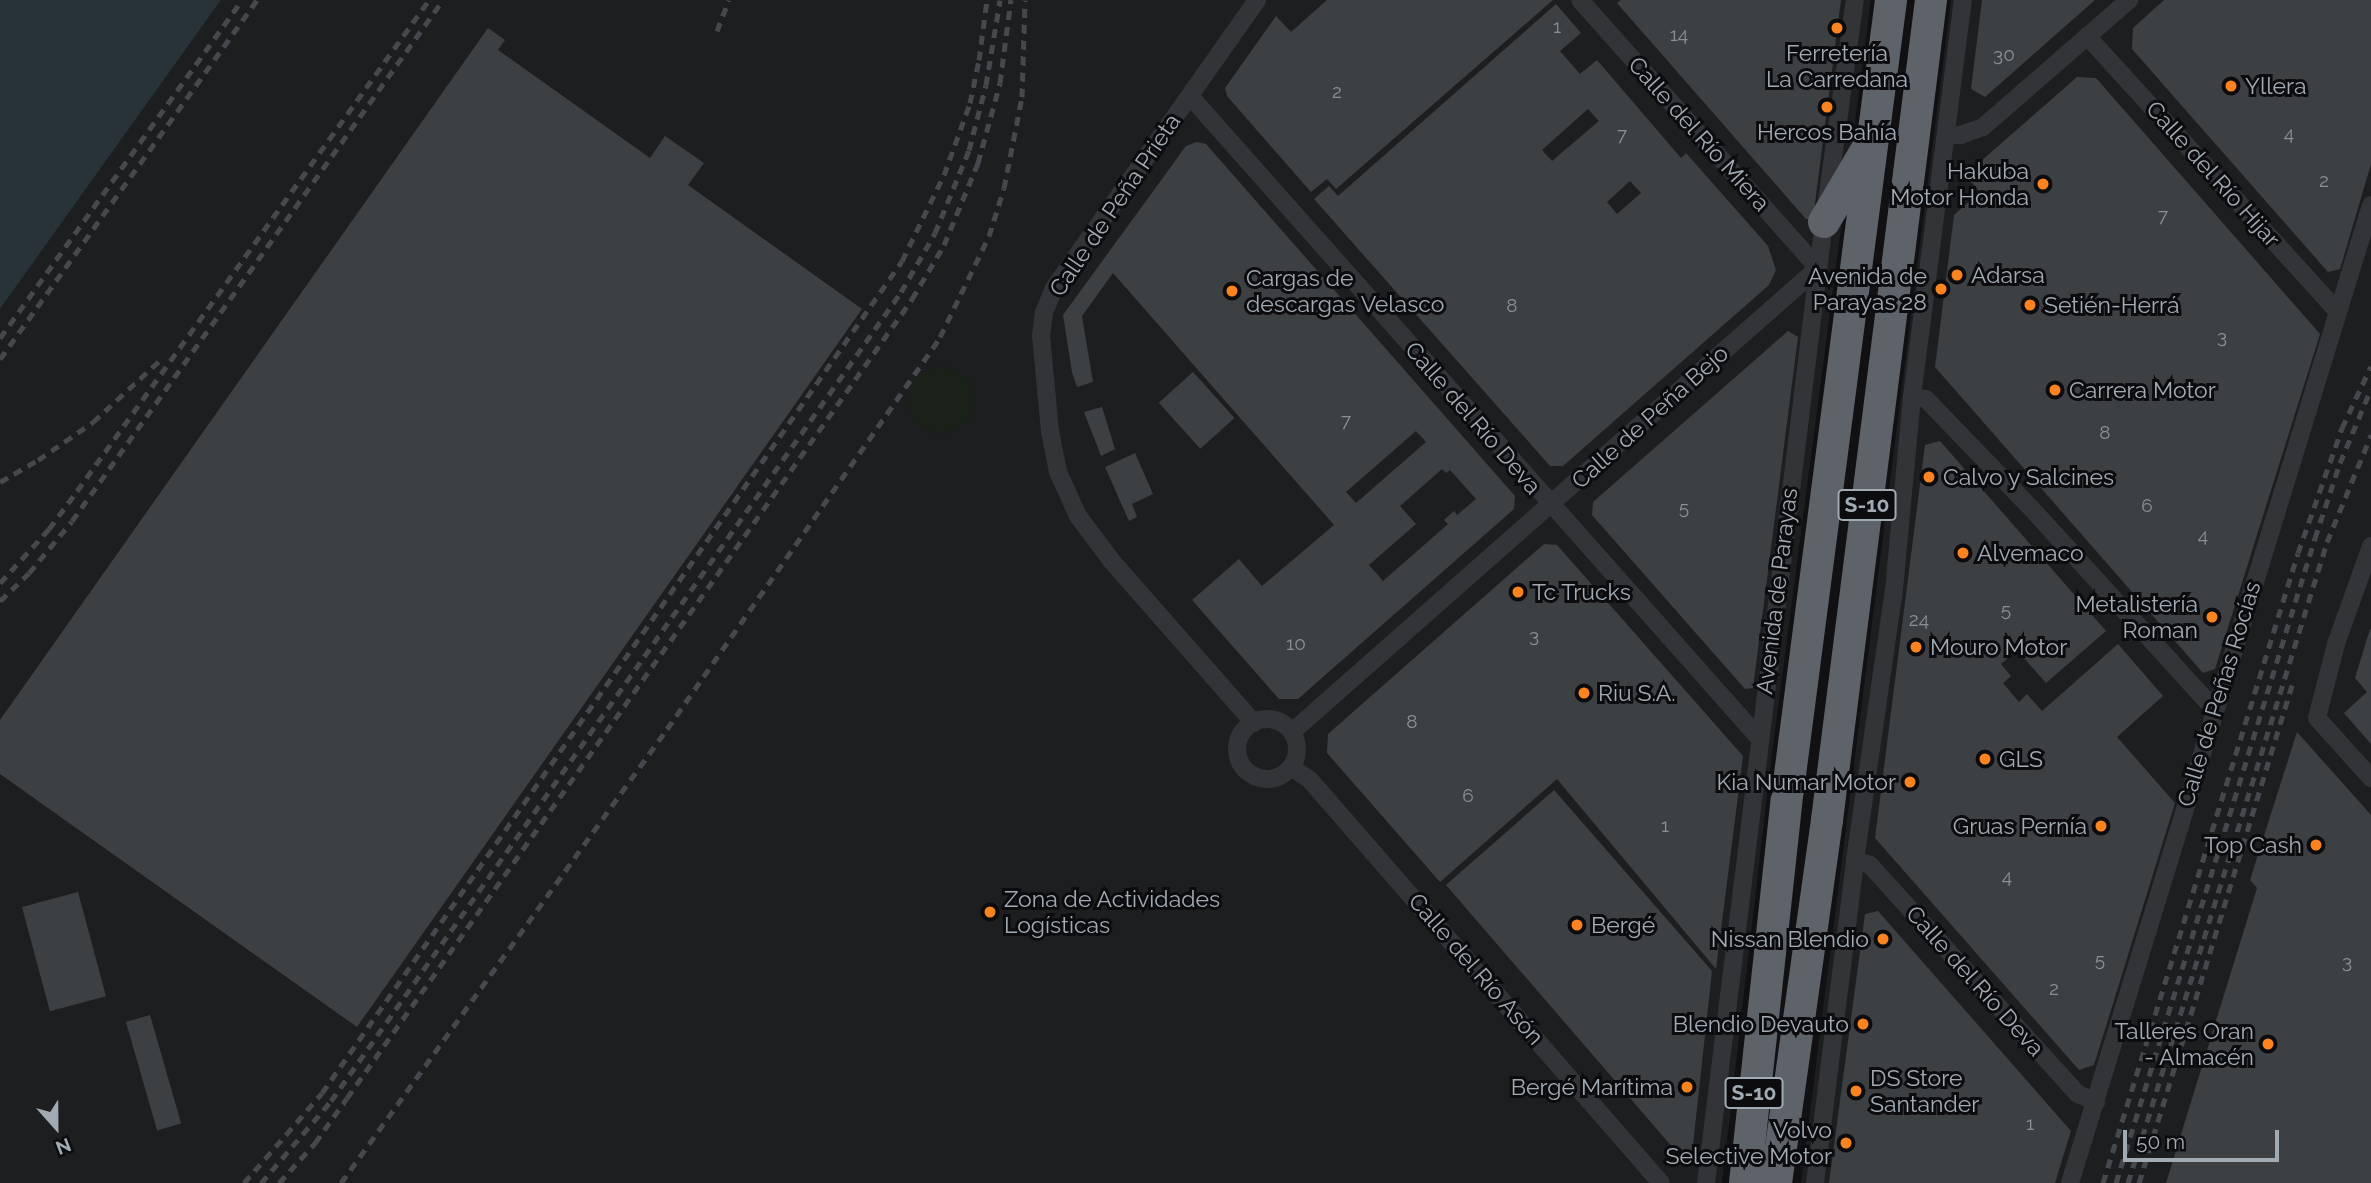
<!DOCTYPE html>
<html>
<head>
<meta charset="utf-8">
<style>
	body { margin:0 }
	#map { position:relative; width:2371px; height:1183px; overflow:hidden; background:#111113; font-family:Raleway,sans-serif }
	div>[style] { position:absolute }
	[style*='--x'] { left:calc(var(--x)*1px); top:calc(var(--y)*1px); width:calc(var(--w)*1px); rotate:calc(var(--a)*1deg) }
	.built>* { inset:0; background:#1d1e20 }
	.green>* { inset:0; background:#1a2119 }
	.round { border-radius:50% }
	.water>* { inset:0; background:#273337 }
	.building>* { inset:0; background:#3d4043; transform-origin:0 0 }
	.street>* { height:18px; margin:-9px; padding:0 9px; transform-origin:9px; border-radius:9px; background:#323438 }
	.street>.ring { margin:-9px; padding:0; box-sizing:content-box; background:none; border:18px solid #323438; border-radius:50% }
	.highway>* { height:32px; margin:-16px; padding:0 16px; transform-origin:16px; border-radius:16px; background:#5e6369 }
	.rail>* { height:5px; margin-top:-2.5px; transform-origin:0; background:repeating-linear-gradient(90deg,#45494d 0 9px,transparent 0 16px) }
	.dots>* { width:19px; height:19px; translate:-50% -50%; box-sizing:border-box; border:4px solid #0c0c0e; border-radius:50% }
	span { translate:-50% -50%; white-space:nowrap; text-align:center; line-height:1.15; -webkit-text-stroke:6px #0c0c0e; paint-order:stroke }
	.number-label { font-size:19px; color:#889098 }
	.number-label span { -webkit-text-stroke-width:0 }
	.shield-label span { padding:2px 5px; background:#0c0c0e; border:2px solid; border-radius:5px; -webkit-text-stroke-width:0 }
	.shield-label { font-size:21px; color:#a1abb4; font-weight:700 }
	.poi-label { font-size:23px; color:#a1abb4 }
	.left { translate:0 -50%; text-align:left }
	.right { translate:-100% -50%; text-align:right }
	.street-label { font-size:23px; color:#a1abb4 }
	.north { position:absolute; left:21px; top:1092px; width:70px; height:70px; -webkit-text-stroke:5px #0c0c0e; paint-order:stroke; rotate:159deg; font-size:19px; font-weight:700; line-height:28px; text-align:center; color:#a1abb4 }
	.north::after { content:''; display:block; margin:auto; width:24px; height:32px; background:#a1abb4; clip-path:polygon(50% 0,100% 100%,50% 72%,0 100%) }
	.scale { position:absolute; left:2123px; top:1130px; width:156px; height:32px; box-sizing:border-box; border:4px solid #a1abb4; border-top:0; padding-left:9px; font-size:21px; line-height:24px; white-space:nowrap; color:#a1abb4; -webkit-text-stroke:5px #0c0c0e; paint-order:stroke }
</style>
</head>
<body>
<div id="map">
	<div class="built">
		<div style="clip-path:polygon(221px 0,1871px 0,1771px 761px,1722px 1183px,0 1183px,0 309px)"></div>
		<div style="clip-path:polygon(1951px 0,2371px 0,2371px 1183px,1801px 1183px)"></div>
	</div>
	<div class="green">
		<div class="round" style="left:908px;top:367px;width:66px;height:66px"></div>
	</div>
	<div class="water">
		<div style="clip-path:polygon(0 0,221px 0,0 309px)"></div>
	</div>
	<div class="building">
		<div style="clip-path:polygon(1327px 0,1553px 0,1336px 189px,1327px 179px,1311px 192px,1227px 96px,1225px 88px,1276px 16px,1291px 32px)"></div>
		<div style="clip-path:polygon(1621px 0,1841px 0,1813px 219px,1806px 219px,1617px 3px)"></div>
		<div style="clip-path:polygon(1982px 0,2095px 0,1985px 97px,1971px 89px)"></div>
		<div style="clip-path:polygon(2164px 0,2371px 0,2371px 164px,2340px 269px,2328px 272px,2132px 49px,2133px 28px)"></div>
		<div style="clip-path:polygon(evenodd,1556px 4px,1581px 33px,1560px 51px,1580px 74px,1597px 60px,1681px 158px,1686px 153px,1768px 246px,1776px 270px,1769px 285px,1563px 466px,1550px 466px,1314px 199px,1329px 186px,1338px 196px,1556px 4px,1588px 109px,1599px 121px,1552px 161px,1542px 150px,1588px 109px,1556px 4px,1630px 181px,1641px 193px,1617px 214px,1607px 202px,1630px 181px)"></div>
		<div style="clip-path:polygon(488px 28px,505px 40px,498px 50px,650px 158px,665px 136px,704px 163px,688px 185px,862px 309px,357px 1027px,0 774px,0 720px)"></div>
		<div style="clip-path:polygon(2077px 77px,2096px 78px,2320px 334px,2215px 669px,2203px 673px,1935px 367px,1954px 215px,1980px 192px,1965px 175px)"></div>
		<div style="clip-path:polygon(evenodd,1197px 142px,1206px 144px,1515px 496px,1514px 509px,1298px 699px,1279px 699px,1192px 600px,1239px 559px,1262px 586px,1334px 525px,1113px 273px,1082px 316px,1093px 382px,1077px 387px,1072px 372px,1063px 315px,1186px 146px,1197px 142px,1416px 431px,1426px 442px,1356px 503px,1346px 492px,1416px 431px,1197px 142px,1442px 469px,1446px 473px,1450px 470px,1476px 499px,1457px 515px,1454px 511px,1444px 520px,1448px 524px,1383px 581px,1369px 565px,1416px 524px,1400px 506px,1442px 469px)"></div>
		<div style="clip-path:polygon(1788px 331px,1798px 337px,1753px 688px,1745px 689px,1592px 515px,1593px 502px)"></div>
		<div style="left:1193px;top:372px;width:62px;height:46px;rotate:48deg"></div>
		<div style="clip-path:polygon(1102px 407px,1115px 449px,1101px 456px,1084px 412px)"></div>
		<div style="clip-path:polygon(1940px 441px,2106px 631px,2046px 683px,2017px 650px,2001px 664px,2011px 676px,2003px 683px,2019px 702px,2027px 694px,2042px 711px,2118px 644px,2163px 696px,2117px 737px,2175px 803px,2094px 1065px,2079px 1070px,1875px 838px,1925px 445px)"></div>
		<div style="clip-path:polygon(1135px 453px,1153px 494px,1132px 504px,1137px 517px,1129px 521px,1105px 467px)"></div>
		<div style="clip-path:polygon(1544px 544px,1557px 545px,1743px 756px,1716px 969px,1557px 779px,1440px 882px,1327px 753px,1328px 734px)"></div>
		<div style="clip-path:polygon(2370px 629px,2371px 629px,2371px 744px,2344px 713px,2367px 692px,2355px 678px)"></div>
		<div style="clip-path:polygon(2297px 732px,2371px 815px,2371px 1183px,2166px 1183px,2257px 888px,2250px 880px)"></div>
		<div style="clip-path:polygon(1554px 790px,1712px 971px,1692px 1154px,1680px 1156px,1446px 885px)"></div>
		<div style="left:78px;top:892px;width:108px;height:58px;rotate:75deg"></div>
		<div style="clip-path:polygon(1878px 911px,2071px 1131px,2055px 1183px,1829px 1183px,1865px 914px)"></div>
		<div style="left:150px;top:1015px;width:113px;height:25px;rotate:74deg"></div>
	</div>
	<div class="street">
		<div style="--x:2087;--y:36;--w:373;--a:47.7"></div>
		<div style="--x:1190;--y:96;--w:858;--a:48.45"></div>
		<div style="--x:1946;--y:135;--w:15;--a:0"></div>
		<div style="--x:1961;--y:135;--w:23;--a:-20"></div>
		<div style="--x:1983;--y:127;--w:194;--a:-41"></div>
		<div style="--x:1912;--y:397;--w:14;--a:8"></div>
		<div style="--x:1926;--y:399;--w:151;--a:46.1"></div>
		<div style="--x:2031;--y:508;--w:272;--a:47.7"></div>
		<div style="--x:2371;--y:546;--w:104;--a:109.7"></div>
		<div style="--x:2336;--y:644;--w:76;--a:104.4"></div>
		<div style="--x:2317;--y:718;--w:81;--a:48"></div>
		<div class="ring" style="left:1237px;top:719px;width:42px;height:42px"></div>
		<div style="--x:1254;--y:723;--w:217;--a:-131.3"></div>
		<div style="--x:1111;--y:560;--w:55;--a:-126.9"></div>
		<div style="--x:1078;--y:516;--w:48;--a:-114.4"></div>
		<div style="--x:1058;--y:472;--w:42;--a:-101"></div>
		<div style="--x:1050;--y:431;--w:95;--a:-95.4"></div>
		<div style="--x:1041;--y:336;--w:24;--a:-83"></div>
		<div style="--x:1044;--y:312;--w:26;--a:-67"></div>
		<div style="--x:1054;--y:288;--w:352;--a:-54.8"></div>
		<div style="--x:1292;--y:732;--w:701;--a:-41.42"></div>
		<div style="--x:1818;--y:268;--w:358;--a:-131.6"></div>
		<div style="--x:1291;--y:767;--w:23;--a:34"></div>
		<div style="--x:1310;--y:780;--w:534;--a:48.95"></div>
		<div style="--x:1855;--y:860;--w:16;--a:18"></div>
		<div style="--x:1870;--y:865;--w:309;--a:47.8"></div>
		<div style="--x:2078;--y:1094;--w:20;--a:24"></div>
		<div style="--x:1706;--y:1183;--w:968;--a:-83"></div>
		<div style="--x:1824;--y:222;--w:224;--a:-82.1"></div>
		<div style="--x:1815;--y:1183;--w:325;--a:-82.9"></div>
		<div style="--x:1855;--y:860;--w:273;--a:-81.8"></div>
		<div style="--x:1894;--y:590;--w:194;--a:-84.7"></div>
		<div style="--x:1912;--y:397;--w:400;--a:-82.7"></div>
		<div style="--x:2070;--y:1183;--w:1023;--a:-72.89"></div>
	</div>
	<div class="highway">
		<div style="--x:1824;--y:222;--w:85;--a:-59.5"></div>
		<div style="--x:1745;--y:1183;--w:395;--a:-83.8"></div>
		<div style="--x:1788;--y:790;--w:797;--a:-82.57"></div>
		<div style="--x:1776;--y:1183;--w:367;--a:-82"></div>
		<div style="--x:1827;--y:820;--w:827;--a:-82.77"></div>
	</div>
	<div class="rail">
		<div style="--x:717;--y:31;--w:33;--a:-69"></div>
		<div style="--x:0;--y:338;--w:416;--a:-54.4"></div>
		<div style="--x:0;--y:359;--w:442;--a:-54.4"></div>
		<div style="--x:0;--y:482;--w:44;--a:-30.1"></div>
		<div style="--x:38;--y:460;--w:67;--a:-34.6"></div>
		<div style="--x:93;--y:422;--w:90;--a:-42.7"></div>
		<div style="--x:0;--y:583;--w:73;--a:-47.8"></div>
		<div style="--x:49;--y:529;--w:47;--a:-53.6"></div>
		<div style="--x:77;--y:491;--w:604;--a:-54.36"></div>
		<div style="--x:0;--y:601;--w:40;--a:-44"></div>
		<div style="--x:29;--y:573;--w:67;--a:-50.4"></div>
		<div style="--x:72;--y:521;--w:640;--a:-54.55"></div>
		<div style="--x:244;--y:1183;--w:119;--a:-49.1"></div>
		<div style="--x:322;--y:1093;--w:1014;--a:-55.12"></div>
		<div style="--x:902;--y:261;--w:96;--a:-64"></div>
		<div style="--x:944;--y:175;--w:77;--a:-70.1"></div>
		<div style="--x:970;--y:103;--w:44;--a:-78.2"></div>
		<div style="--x:979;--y:60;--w:61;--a:-82.4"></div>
		<div style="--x:261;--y:1183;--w:108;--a:-49.5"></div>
		<div style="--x:331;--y:1101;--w:990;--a:-54.83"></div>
		<div style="--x:901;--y:292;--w:68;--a:-60"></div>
		<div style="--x:935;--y:233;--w:90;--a:-67.7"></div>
		<div style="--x:969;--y:150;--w:67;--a:-75.3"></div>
		<div style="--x:986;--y:85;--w:86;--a:-80.6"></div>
		<div style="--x:279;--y:1183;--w:54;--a:-48"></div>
		<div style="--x:315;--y:1143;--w:55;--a:-54.6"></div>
		<div style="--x:347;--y:1098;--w:979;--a:-54.73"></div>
		<div style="--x:912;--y:299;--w:63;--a:-59.3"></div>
		<div style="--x:944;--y:245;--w:89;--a:-67.5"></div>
		<div style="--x:978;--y:163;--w:83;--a:-74.6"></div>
		<div style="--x:1000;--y:83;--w:84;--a:-82.5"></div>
		<div style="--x:341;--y:1183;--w:559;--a:-54.32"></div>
		<div style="--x:667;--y:729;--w:478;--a:-55.1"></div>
		<div style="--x:940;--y:337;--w:112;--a:-64.1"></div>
		<div style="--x:989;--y:236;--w:50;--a:-72.6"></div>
		<div style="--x:1004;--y:188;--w:93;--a:-78.8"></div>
		<div style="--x:1022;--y:97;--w:97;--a:-88.2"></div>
		<div style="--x:2103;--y:1183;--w:659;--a:-72.8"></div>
		<div style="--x:2298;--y:553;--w:133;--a:-70.6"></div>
		<div style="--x:2342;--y:428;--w:68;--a:-64.9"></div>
		<div style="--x:2116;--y:1183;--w:675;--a:-72.85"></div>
		<div style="--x:2315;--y:538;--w:79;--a:-71.6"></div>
		<div style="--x:2340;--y:463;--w:80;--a:-67.3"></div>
		<div style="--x:2128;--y:1183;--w:671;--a:-72.75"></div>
		<div style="--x:2327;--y:542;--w:116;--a:-67.6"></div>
		<div style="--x:2139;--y:1183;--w:527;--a:-72.91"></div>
	</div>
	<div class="dots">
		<div style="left:1837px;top:28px;background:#fc8420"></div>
		<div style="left:2231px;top:86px;background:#fc8420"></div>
		<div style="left:1827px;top:107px;background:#fc8420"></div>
		<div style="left:2043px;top:184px;background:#fc8420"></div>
		<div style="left:1957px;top:275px;background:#fc8420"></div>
		<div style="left:1941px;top:289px;background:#fc8420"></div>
		<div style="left:1232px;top:291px;background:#fc8420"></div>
		<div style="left:2030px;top:305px;background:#fc8420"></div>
		<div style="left:2055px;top:390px;background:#fc8420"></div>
		<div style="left:1929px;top:477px;background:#fc8420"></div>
		<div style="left:1963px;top:553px;background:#fc8420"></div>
		<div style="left:1518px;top:592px;background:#fc8420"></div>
		<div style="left:2212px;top:617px;background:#fc8420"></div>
		<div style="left:1916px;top:647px;background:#fc8420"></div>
		<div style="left:1584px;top:693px;background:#fc8420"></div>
		<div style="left:1985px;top:759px;background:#fc8420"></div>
		<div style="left:1910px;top:782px;background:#fc8420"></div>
		<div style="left:2101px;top:826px;background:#fc8420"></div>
		<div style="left:2316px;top:845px;background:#fc8420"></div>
		<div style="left:990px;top:912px;background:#fc8420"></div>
		<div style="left:1577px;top:925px;background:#fc8420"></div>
		<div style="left:1883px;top:939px;background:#fc8420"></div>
		<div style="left:1863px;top:1024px;background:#fc8420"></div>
		<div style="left:2268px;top:1044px;background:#fc8420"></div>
		<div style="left:1687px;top:1087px;background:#fc8420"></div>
		<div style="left:1856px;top:1091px;background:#fc8420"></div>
		<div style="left:1846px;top:1143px;background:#fc8420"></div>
	</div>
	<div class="number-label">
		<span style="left:1557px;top:27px">1</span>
		<span style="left:1679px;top:35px">14</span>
		<span style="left:2004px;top:55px">30</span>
		<span style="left:1337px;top:92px">2</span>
		<span style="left:2289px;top:134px">4</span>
		<span style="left:1622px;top:135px">7</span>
		<span style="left:2324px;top:181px">2</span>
		<span style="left:2163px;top:216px">7</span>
		<span style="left:1512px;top:306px">8</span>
		<span style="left:2222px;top:337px">3</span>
		<span style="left:1346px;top:421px">7</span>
		<span style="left:2105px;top:433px">8</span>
		<span style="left:2147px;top:506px">6</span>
		<span style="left:1684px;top:508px">5</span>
		<span style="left:2203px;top:536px">4</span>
		<span style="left:2006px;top:610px">5</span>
		<span style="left:1919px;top:620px">24</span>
		<span style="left:1534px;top:636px">3</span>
		<span style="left:1296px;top:644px">10</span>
		<span style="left:1412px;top:722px">8</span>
		<span style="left:1468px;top:796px">6</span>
		<span style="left:1665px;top:826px">1</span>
		<span style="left:2007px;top:877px">4</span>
		<span style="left:2100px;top:960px">5</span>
		<span style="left:2347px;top:962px">3</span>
		<span style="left:2054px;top:989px">2</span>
		<span style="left:2030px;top:1124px">1</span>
	</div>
	<div class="shield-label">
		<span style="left:1867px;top:505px">S-10</span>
		<span style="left:1754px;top:1093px">S-10</span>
	</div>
	<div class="poi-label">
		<span style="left:1837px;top:66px">Ferretería<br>La Carredana</span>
		<span class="left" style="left:2245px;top:86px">Yllera</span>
		<span style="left:1827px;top:132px">Hercos Bahía</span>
		<span class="right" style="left:2029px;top:184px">Hakuba<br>Motor Honda</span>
		<span class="left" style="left:1971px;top:275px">Adarsa</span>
		<span class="right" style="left:1927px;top:289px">Avenida de<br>Parayas 28</span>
		<span class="left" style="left:1246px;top:291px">Cargas de<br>descargas Velasco</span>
		<span class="left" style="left:2044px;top:305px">Setién-Herrá</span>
		<span class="left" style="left:2069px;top:390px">Carrera Motor</span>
		<span class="left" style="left:1943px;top:477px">Calvo y Salcines</span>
		<span class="left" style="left:1977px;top:553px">Alvemaco</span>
		<span class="left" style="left:1532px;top:592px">Tc Trucks</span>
		<span class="right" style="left:2198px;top:617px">Metalistería<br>Roman</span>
		<span class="left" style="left:1930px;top:647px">Mouro Motor</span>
		<span class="left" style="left:1598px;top:693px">Riu S.A.</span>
		<span class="left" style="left:1999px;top:759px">GLS</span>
		<span class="right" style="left:1896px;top:782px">Kia Numar Motor</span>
		<span class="right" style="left:2087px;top:826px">Gruas Pernía</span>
		<span class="right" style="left:2302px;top:845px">Top Cash</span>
		<span class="left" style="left:1004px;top:912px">Zona de Actividades<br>Logísticas</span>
		<span class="left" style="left:1591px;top:925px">Bergé</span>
		<span class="right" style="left:1869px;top:939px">Nissan Blendio</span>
		<span class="right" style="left:1849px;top:1024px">Blendio Devauto</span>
		<span class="right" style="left:2254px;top:1044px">Talleres Oran<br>- Almacén</span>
		<span class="left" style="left:1870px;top:1091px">DS Store<br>Santander</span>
		<span class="right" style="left:1673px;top:1087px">Bergé Marítima</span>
		<span class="right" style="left:1832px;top:1143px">Volvo<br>Selective Motor</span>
	</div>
	<div class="street-label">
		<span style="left:1699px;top:134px;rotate:48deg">Calle del Río Miera</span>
		<span style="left:2213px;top:174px;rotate:48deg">Calle del Río Hijar</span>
		<span style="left:1115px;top:205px;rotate:-56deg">Calle de Peña Prieta</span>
		<span style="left:1650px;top:417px;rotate:-42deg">Calle de Peña Bejo</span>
		<span style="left:1473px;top:418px;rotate:49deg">Calle del Río Deva</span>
		<span style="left:1777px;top:591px;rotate:-83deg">Avenida de Parayas</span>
		<span style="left:2219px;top:694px;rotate:-73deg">Calle de Peñas Rocías</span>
		<span style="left:1476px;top:969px;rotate:49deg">Calle del Río Asón</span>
		<span style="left:1975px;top:981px;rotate:48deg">Calle del Río Deva</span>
	</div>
	<div class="north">N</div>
	<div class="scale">50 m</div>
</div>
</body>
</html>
